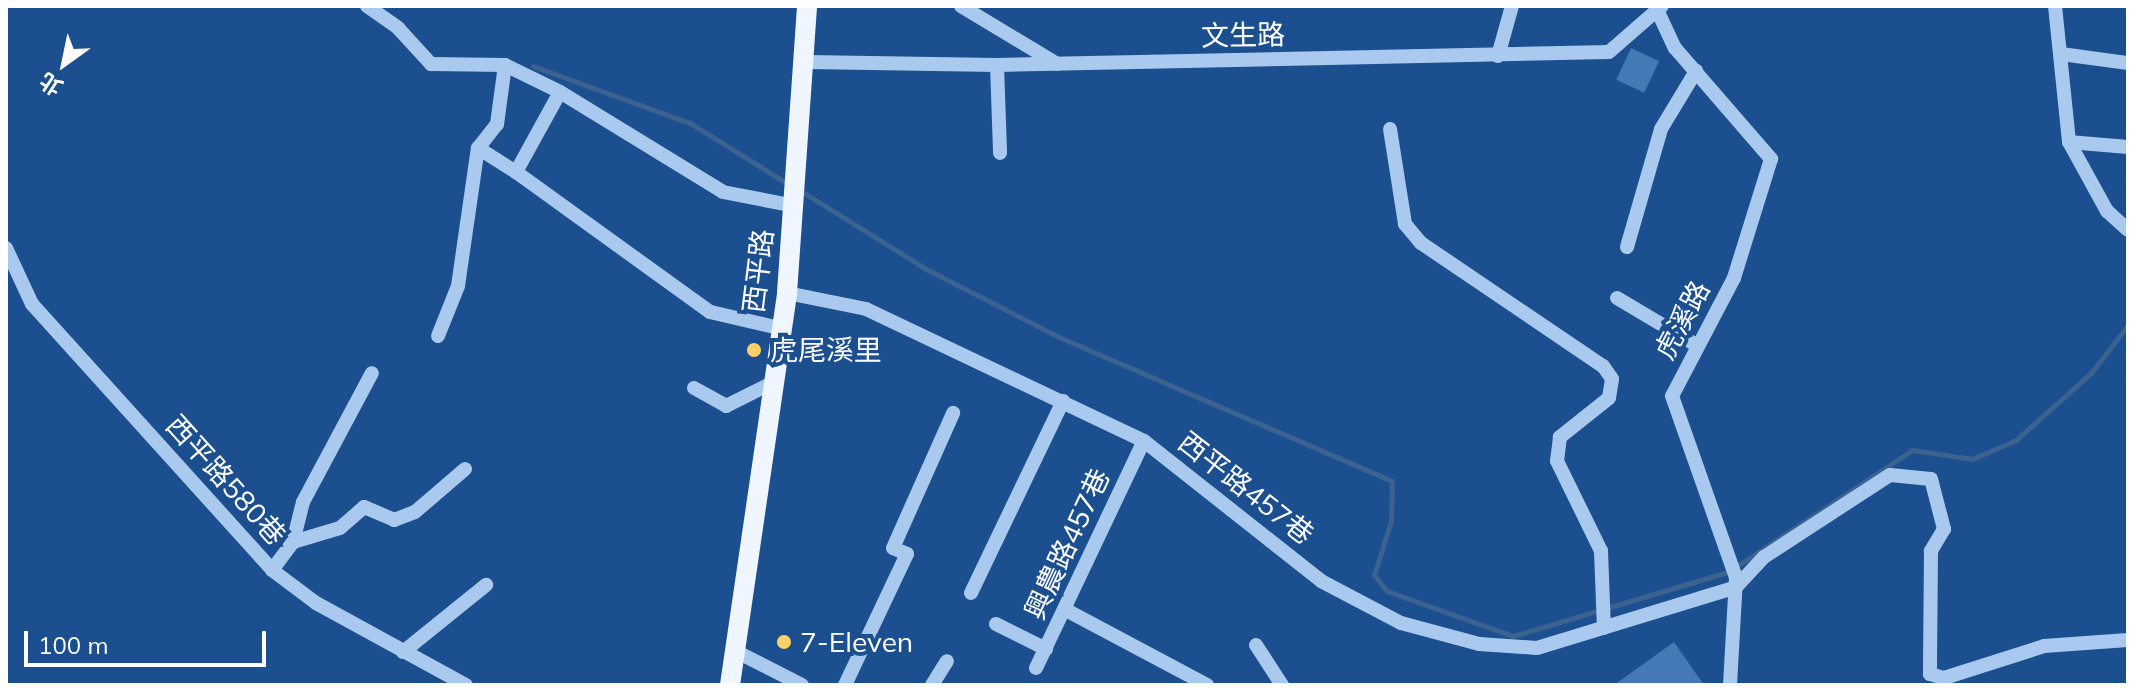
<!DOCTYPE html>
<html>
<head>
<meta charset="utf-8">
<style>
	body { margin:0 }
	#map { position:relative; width:2134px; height:691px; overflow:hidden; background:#1b4f8f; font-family:Mulish,"Noto Sans TC",sans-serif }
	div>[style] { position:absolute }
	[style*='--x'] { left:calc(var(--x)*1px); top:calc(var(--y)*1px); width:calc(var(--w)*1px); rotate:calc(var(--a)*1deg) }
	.stream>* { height:5px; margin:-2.5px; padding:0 2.5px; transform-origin:2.5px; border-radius:2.5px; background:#3c6290 }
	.building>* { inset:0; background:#4478b7; transform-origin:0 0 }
	.minor>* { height:14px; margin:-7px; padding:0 7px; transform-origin:7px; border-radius:7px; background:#a9c9ee }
	.major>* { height:20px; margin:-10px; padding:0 10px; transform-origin:10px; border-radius:10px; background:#f0f6ff }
	.dots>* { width:22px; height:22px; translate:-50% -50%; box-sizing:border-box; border:4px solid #1b4f8f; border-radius:50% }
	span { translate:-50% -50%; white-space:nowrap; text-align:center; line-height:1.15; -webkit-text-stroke:8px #1b4f8f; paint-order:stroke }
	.street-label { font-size:28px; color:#fff }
	.poi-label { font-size:28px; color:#fff }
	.left { translate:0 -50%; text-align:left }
	.frame { position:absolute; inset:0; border:8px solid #fff; pointer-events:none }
	.north { position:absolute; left:24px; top:24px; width:80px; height:80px; -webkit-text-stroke:6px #1b4f8f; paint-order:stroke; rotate:213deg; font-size:22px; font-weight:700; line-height:32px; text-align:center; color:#fff }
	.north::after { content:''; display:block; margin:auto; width:28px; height:36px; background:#fff; clip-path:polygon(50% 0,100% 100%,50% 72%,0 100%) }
	.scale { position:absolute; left:24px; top:631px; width:242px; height:36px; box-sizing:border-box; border:4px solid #fff; border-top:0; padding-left:10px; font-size:24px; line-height:28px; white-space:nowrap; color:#fff; -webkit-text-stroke:6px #1b4f8f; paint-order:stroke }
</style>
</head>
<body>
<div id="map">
	<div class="stream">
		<div style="--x:533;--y:66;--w:167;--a:20"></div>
		<div style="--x:690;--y:123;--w:115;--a:31.9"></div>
		<div style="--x:801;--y:191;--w:150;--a:31.9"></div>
		<div style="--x:928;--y:270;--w:147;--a:27.1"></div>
		<div style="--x:1059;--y:337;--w:363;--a:23.4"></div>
		<div style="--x:1392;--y:481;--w:40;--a:91.4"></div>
		<div style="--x:1391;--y:521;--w:57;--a:107.5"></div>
		<div style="--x:1374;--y:575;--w:21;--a:51"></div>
		<div style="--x:1387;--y:591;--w:134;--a:19.7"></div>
		<div style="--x:1513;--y:636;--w:224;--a:-16.6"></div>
		<div style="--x:1728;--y:572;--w:221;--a:-33.5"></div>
		<div style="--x:1912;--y:450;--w:61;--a:8.5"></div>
		<div style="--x:1972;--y:459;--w:48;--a:-23.4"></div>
		<div style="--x:2016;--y:440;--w:101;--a:-41.8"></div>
		<div style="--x:2091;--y:373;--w:61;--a:-52.4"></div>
	</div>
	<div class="building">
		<div style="left:1631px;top:48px;width:31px;height:35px;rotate:25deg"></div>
		<div style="clip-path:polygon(1674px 642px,1704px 685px,1614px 685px)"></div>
	</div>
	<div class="minor">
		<div style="--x:367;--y:6;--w:38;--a:35"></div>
		<div style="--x:398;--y:28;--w:49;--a:47.5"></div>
		<div style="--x:431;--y:64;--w:74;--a:0.8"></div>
		<div style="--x:505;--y:65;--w:61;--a:26.1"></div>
		<div style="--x:961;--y:6;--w:112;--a:31.1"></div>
		<div style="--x:2055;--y:6;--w:137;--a:84.1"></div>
		<div style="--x:2069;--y:142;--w:79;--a:61.2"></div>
		<div style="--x:2107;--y:211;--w:28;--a:42"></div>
		<div style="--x:1658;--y:12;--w:40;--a:65"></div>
		<div style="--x:1675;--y:48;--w:147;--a:49.1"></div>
		<div style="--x:1771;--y:159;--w:125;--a:107.3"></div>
		<div style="--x:1734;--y:278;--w:133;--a:117.7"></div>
		<div style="--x:1672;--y:396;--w:193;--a:70.6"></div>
		<div style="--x:1736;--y:578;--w:107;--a:93.2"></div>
		<div style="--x:2061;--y:54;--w:68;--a:7.7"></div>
		<div style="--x:1498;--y:56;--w:52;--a:-74.4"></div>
		<div style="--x:807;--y:62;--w:190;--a:0.9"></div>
		<div style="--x:997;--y:65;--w:612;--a:-1.22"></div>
		<div style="--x:1609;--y:52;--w:70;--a:-41"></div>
		<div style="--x:505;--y:65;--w:60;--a:97.7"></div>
		<div style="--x:497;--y:124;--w:31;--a:128"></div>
		<div style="--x:478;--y:148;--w:45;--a:32.3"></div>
		<div style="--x:997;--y:65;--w:88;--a:88"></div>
		<div style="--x:1390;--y:129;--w:96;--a:81"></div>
		<div style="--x:1405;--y:224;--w:25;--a:50"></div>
		<div style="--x:1421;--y:243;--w:220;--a:34.1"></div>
		<div style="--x:1603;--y:366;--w:16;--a:55"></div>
		<div style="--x:1612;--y:379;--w:19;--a:99"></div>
		<div style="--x:1609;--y:398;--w:63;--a:141.5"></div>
		<div style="--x:1560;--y:437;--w:24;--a:97"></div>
		<div style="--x:1557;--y:461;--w:100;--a:63.9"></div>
		<div style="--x:1601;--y:551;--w:77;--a:87.8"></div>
		<div style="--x:2069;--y:142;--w:59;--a:4.8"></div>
		<div style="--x:1627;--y:247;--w:123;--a:-73.9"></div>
		<div style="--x:1661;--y:129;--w:68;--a:-58.9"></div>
		<div style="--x:6;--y:248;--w:62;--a:65.1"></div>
		<div style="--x:32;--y:304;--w:358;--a:47.9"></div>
		<div style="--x:272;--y:570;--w:55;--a:36.9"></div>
		<div style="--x:316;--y:603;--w:171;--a:28.7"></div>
		<div style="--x:787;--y:293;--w:81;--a:11.4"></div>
		<div style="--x:866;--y:309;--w:308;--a:25.4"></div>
		<div style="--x:1144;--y:441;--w:226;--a:38.3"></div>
		<div style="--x:1321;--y:581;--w:90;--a:27.7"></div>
		<div style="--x:1401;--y:623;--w:81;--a:15.1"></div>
		<div style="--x:1479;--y:644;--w:58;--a:3.9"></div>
		<div style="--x:1537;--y:648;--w:208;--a:-17"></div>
		<div style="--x:1736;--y:587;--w:41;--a:-47"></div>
		<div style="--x:1764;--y:557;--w:150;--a:-33.1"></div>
		<div style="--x:1890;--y:475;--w:41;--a:5.6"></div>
		<div style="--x:1931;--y:479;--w:52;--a:75.4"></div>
		<div style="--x:1944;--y:529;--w:26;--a:121"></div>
		<div style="--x:1931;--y:551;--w:123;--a:90.5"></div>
		<div style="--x:1930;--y:674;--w:15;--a:16"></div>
		<div style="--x:1944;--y:678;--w:105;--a:-17.7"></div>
		<div style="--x:2044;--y:646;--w:84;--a:-4.1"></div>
		<div style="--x:1617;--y:298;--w:94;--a:30.7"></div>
		<div style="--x:779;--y:328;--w:71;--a:-166.9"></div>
		<div style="--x:710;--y:312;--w:239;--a:-144.2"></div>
		<div style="--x:516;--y:172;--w:91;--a:-61.2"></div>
		<div style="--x:560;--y:92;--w:191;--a:31.5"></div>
		<div style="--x:723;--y:192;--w:73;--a:11"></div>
		<div style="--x:438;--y:336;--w:54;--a:-68.2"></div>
		<div style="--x:458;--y:286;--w:139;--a:-81.8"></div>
		<div style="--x:694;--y:388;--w:37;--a:29"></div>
		<div style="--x:726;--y:406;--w:51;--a:-26.6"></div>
		<div style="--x:293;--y:542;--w:41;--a:-76"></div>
		<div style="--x:303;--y:502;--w:146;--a:-61.9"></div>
		<div style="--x:272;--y:570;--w:35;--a:-53"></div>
		<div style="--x:293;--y:542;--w:49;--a:-16.6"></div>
		<div style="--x:340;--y:528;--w:32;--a:-41"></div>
		<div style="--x:364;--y:507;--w:33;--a:23"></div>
		<div style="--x:394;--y:520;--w:22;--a:-21"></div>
		<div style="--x:415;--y:512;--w:66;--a:-40.7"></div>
		<div style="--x:971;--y:593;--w:213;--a:-64.4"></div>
		<div style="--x:1066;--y:610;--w:160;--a:28"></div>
		<div style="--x:996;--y:624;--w:56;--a:26.6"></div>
		<div style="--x:1256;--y:645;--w:48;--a:57"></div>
		<div style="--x:735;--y:651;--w:75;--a:26.9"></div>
		<div style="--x:403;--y:652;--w:107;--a:-38.9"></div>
		<div style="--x:1036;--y:668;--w:251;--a:-64.6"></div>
		<div style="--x:845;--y:685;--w:145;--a:-64.7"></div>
		<div style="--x:907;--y:554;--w:15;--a:-157"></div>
		<div style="--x:893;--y:548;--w:148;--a:-66"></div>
		<div style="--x:932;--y:685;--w:28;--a:-58"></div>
	</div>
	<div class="major">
		<div style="--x:730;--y:685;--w:396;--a:-81.7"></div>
		<div style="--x:787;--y:293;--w:288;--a:-86"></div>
	</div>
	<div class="dots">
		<div style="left:754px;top:350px;background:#ffd166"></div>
		<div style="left:784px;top:642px;background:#ffd166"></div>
	</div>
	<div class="street-label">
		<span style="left:1243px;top:35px;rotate:-1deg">文生路</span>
		<span style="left:758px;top:271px;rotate:-83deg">西平路</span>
		<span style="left:1682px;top:320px;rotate:-62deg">虎溪路</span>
		<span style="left:226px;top:480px;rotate:48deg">西平路580巷</span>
		<span style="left:1246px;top:488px;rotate:38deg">西平路457巷</span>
		<span style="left:1067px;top:544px;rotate:-65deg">興農路457巷</span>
	</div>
	<div class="poi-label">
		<span class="left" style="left:770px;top:350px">虎尾溪里</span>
		<span class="left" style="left:800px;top:642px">7-Eleven</span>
	</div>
	<div class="frame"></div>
	<div class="north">北</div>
	<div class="scale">100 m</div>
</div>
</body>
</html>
